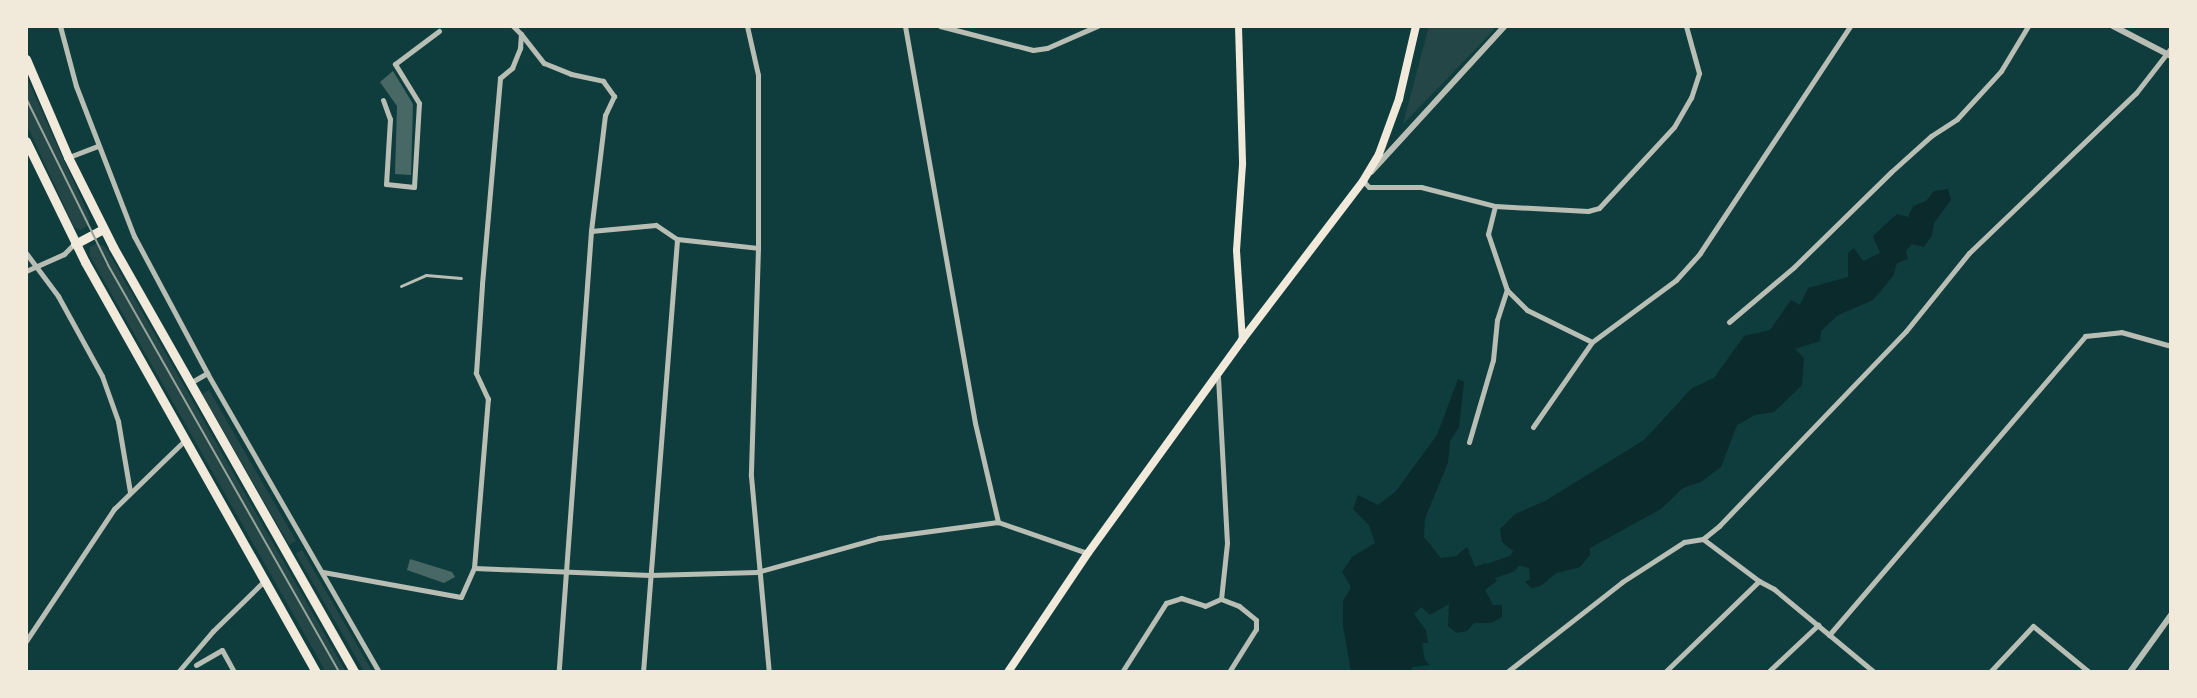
<!DOCTYPE html>
<html>
<head>
<meta charset="utf-8">
<style>
	body { margin:0 }
	#map { position:relative; width:2197px; height:698px; overflow:hidden; background:#0f3d3e; font-family:Manrope,sans-serif }
	div>[style] { position:absolute }
	[style*='--x'] { left:calc(var(--x)*1px); top:calc(var(--y)*1px); width:calc(var(--w)*1px); rotate:calc(var(--a)*1deg) }
	.green>* { inset:0; background:#244646; transform-origin:0 0 }
	.water>* { inset:0; background:#0a2a2b }
	.river>* { height:16px; margin:-8px; padding:0 8px; transform-origin:8px; border-radius:8px; background:#0a2a2b }
	.building>* { inset:0; background:#486865 }
	.service>* { height:3px; margin:-1.5px; padding:0 1.5px; transform-origin:1.5px; border-radius:1.5px; background:#b8beb3 }
	.minor>* { height:5px; margin:-2.5px; padding:0 2.5px; transform-origin:2.5px; border-radius:2.5px; background:#b8beb3 }
	.tertiary>* { height:6px; margin:-3px; padding:0 3px; transform-origin:3px; border-radius:3px; background:#b8beb3 }
	.secondary>* { height:7px; margin:-3.5px; padding:0 3.5px; transform-origin:3.5px; border-radius:3.5px; background:#f1e9da }
	.primary>* { height:8px; margin:-4px; padding:0 4px; transform-origin:4px; border-radius:4px; background:#f1e9da }
	.trunk>* { height:9px; margin:-4.5px; padding:0 4.5px; transform-origin:4.5px; border-radius:4.5px; background:#f1e9da }
	.tram>* { height:2px; margin:-1px; padding:0 1px; transform-origin:1px; border-radius:1px; background:#97a49c }
	span { translate:-50% -50%; white-space:nowrap; text-align:center; line-height:1.15; -webkit-text-stroke:7px #f1e9da; paint-order:stroke }
	.frame { position:absolute; inset:0; border:28px solid #f1e9da; pointer-events:none }
</style>
</head>
<body>
<div id="map">
	<div class="green">
		<div style="clip-path:polygon(1429px 26px,1492px 26px,1494px 30px,1403px 124px)"></div>
		<div style="clip-path:polygon(26px 76px,89px 216px,89px 225px,81px 230px,74px 227px,26px 123px)"></div>
		<div style="clip-path:polygon(98px 243px,106px 248px,346px 672px,326px 672px,90px 256px,90px 247px)"></div>
		<div style="left:209px;top:390px;width:174px;height:8px;rotate:60deg"></div>
		<div style="left:302px;top:550px;width:141px;height:7px;rotate:60deg"></div>
	</div>
	<div class="water">
		<div style="clip-path:polygon(1948px 189px,1951px 200px,1934px 223px,1932px 235px,1924px 247px,1912px 244px,1906px 251px,1908px 259px,1897px 263px,1893px 276px,1873px 300px,1838px 315px,1821px 331px,1820px 341px,1795px 349px,1804px 358px,1802px 385px,1774px 412px,1755px 415px,1737px 425px,1721px 467px,1701px 482px,1683px 488px,1661px 509px,1590px 548px,1590px 555px,1580px 567px,1556px 573px,1541px 586px,1532px 588px,1525px 582px,1530px 579px,1529px 568px,1511px 564px,1509px 559px,1513px 551px,1502px 542px,1500px 529px,1515px 514px,1545px 501px,1644px 440px,1692px 388px,1714px 378px,1744px 336px,1770px 330px,1791px 300px,1800px 305px,1808px 288px,1848px 277px,1848px 253px,1854px 248px,1863px 261px,1880px 253px,1873px 236px,1887px 223px,1897px 214px,1908px 217px,1913px 206px,1926px 201px,1934px 191px)"></div>
		<div style="clip-path:polygon(1458px 379px,1464px 382px,1459px 427px,1450px 441px,1448px 463px,1425px 518px,1424px 537px,1441px 558px,1456px 556px,1467px 547px,1475px 567px,1486px 563px,1497px 581px,1485px 590px,1493px 605px,1502px 605px,1502px 617px,1491px 623px,1474px 623px,1467px 631px,1457px 633px,1448px 626px,1449px 604px,1430px 615px,1421px 607px,1414px 614px,1426px 630px,1428px 643px,1422px 643px,1425px 660px,1430px 665px,1413px 667px,1409px 672px,1351px 672px,1343px 626px,1343px 601px,1351px 587px,1342px 572px,1352px 557px,1375px 543px,1369px 525px,1353px 509px,1358px 495px,1378px 505px,1396px 491px,1437px 435px)"></div>
	</div>
	<div class="river">
		<div style="--x:1471;--y:578;--w:42;--a:-19.3"></div>
	</div>
	<div class="building">
		<div style="clip-path:polygon(393px 71px,413px 104px,411px 175px,395px 174px,397px 106px,380px 82px)"></div>
		<div style="clip-path:polygon(410px 559px,452px 572px,455px 577px,444px 583px,407px 570px)"></div>
	</div>
	<div class="service">
		<div style="--x:401;--y:286;--w:27;--a:-24"></div>
		<div style="--x:426;--y:275;--w:35;--a:5"></div>
	</div>
	<div class="minor">
		<div style="--x:60;--y:26;--w:62;--a:75.1"></div>
		<div style="--x:76;--y:86;--w:161;--a:68.9"></div>
		<div style="--x:134;--y:236;--w:155;--a:61.9"></div>
		<div style="--x:207;--y:373;--w:345;--a:60.1"></div>
		<div style="--x:747;--y:26;--w:50;--a:77.3"></div>
		<div style="--x:758;--y:75;--w:173;--a:90"></div>
		<div style="--x:758;--y:248;--w:228;--a:91.8"></div>
		<div style="--x:751;--y:476;--w:197;--a:84.8"></div>
		<div style="--x:905;--y:26;--w:403;--a:80"></div>
		<div style="--x:975;--y:423;--w:102;--a:76.9"></div>
		<div style="--x:940;--y:26;--w:96;--a:14.5"></div>
		<div style="--x:1033;--y:50;--w:14;--a:-8"></div>
		<div style="--x:1047;--y:48;--w:55;--a:-23.7"></div>
		<div style="--x:521;--y:34;--w:37;--a:52"></div>
		<div style="--x:544;--y:63;--w:29;--a:22"></div>
		<div style="--x:571;--y:74;--w:33;--a:12"></div>
		<div style="--x:603;--y:81;--w:19;--a:54"></div>
		<div style="--x:614;--y:96;--w:21;--a:115"></div>
		<div style="--x:605;--y:115;--w:117;--a:96.9"></div>
		<div style="--x:591;--y:231;--w:442;--a:94.2"></div>
		<div style="--x:383;--y:100;--w:20;--a:70"></div>
		<div style="--x:390;--y:119;--w:65;--a:93.5"></div>
		<div style="--x:386;--y:184;--w:28;--a:6"></div>
		<div style="--x:414;--y:187;--w:84;--a:-86.6"></div>
		<div style="--x:419;--y:103;--w:46;--a:-121.6"></div>
		<div style="--x:395;--y:64;--w:55;--a:-36.9"></div>
		<div style="--x:69;--y:157;--w:31;--a:-21"></div>
		<div style="--x:1363;--y:181;--w:8;--a:45"></div>
		<div style="--x:1369;--y:187;--w:52;--a:0"></div>
		<div style="--x:1421;--y:187;--w:76;--a:14.4"></div>
		<div style="--x:1495;--y:206;--w:93;--a:3.1"></div>
		<div style="--x:1588;--y:211;--w:11;--a:-15"></div>
		<div style="--x:1599;--y:208;--w:110;--a:-47.2"></div>
		<div style="--x:1674;--y:127;--w:34;--a:-60"></div>
		<div style="--x:1691;--y:98;--w:26;--a:-72"></div>
		<div style="--x:1699;--y:73;--w:49;--a:-105.5"></div>
		<div style="--x:1495;--y:206;--w:29;--a:104"></div>
		<div style="--x:1488;--y:234;--w:59;--a:71.3"></div>
		<div style="--x:1507;--y:290;--w:28;--a:45"></div>
		<div style="--x:1527;--y:310;--w:72;--a:26.2"></div>
		<div style="--x:591;--y:231;--w:65;--a:-5.3"></div>
		<div style="--x:656;--y:225;--w:25;--a:34"></div>
		<div style="--x:677;--y:239;--w:81;--a:6.3"></div>
		<div style="--x:26;--y:253;--w:54;--a:53.3"></div>
		<div style="--x:58;--y:296;--w:91;--a:61.2"></div>
		<div style="--x:102;--y:376;--w:48;--a:70.4"></div>
		<div style="--x:118;--y:421;--w:72;--a:80.4"></div>
		<div style="--x:26;--y:271;--w:42;--a:-24.1"></div>
		<div style="--x:64;--y:254;--w:14;--a:-45"></div>
		<div style="--x:1729;--y:322;--w:85;--a:-40.2"></div>
		<div style="--x:1794;--y:267;--w:136;--a:-44.4"></div>
		<div style="--x:1891;--y:172;--w:54;--a:-42"></div>
		<div style="--x:1931;--y:136;--w:31;--a:-33"></div>
		<div style="--x:1957;--y:119;--w:65;--a:-47.5"></div>
		<div style="--x:2001;--y:71;--w:52;--a:-59"></div>
		<div style="--x:1218;--y:377;--w:166;--a:86.9"></div>
		<div style="--x:1227;--y:543;--w:56;--a:96.1"></div>
		<div style="--x:190;--y:383;--w:20;--a:-30"></div>
		<div style="--x:1533;--y:427;--w:103;--a:-55.2"></div>
		<div style="--x:1592;--y:342;--w:104;--a:-36.4"></div>
		<div style="--x:1676;--y:280;--w:36;--a:-48"></div>
		<div style="--x:1700;--y:253;--w:272;--a:-56.5"></div>
		<div style="--x:1469;--y:442;--w:85;--a:-73.7"></div>
		<div style="--x:1493;--y:360;--w:40;--a:-84.3"></div>
		<div style="--x:1497;--y:320;--w:32;--a:-72"></div>
		<div style="--x:1703;--y:539;--w:70;--a:36.9"></div>
		<div style="--x:474;--y:568;--w:176;--a:2.3"></div>
		<div style="--x:650;--y:575;--w:107;--a:-1.6"></div>
		<div style="--x:757;--y:572;--w:127;--a:-15.6"></div>
		<div style="--x:879;--y:538;--w:120;--a:-7.7"></div>
		<div style="--x:998;--y:522;--w:94;--a:19.2"></div>
		<div style="--x:323;--y:572;--w:140;--a:10.3"></div>
		<div style="--x:461;--y:597;--w:32;--a:-66"></div>
		<div style="--x:474;--y:568;--w:170;--a:-85.3"></div>
		<div style="--x:488;--y:399;--w:29;--a:-115"></div>
		<div style="--x:476;--y:373;--w:89;--a:-86.1"></div>
		<div style="--x:482;--y:284;--w:207;--a:-85"></div>
		<div style="--x:500;--y:78;--w:16;--a:-40"></div>
		<div style="--x:512;--y:68;--w:22;--a:-68"></div>
		<div style="--x:520;--y:48;--w:14;--a:-86"></div>
		<div style="--x:521;--y:34;--w:11;--a:-135"></div>
		<div style="--x:1221;--y:599;--w:19;--a:21"></div>
		<div style="--x:1239;--y:606;--w:22;--a:39"></div>
		<div style="--x:1256;--y:620;--w:9;--a:90"></div>
		<div style="--x:1256;--y:629;--w:51;--a:122.1"></div>
		<div style="--x:1829;--y:635;--w:394;--a:-49.4"></div>
		<div style="--x:2085;--y:336;--w:36;--a:-6"></div>
		<div style="--x:2121;--y:332;--w:52;--a:15.6"></div>
		<div style="--x:26;--y:641;--w:159;--a:-56.3"></div>
		<div style="--x:114;--y:509;--w:98;--a:-44.2"></div>
		<div style="--x:196;--y:665;--w:30;--a:-30"></div>
		<div style="--x:222;--y:650;--w:25;--a:61"></div>
		<div style="--x:178;--y:672;--w:54;--a:-49.5"></div>
		<div style="--x:213;--y:631;--w:73;--a:-44.4"></div>
		<div style="--x:643;--y:672;--w:434;--a:-85.5"></div>
		<div style="--x:1122;--y:672;--w:82;--a:-57.5"></div>
		<div style="--x:1166;--y:603;--w:16;--a:-18"></div>
		<div style="--x:1181;--y:598;--w:25;--a:18"></div>
		<div style="--x:1205;--y:606;--w:17;--a:-24"></div>
		<div style="--x:1507;--y:672;--w:146;--a:-38"></div>
		<div style="--x:1622;--y:582;--w:74;--a:-32.8"></div>
		<div style="--x:1684;--y:542;--w:19;--a:-9"></div>
		<div style="--x:1703;--y:539;--w:21;--a:-39"></div>
		<div style="--x:1719;--y:526;--w:270;--a:-46.2"></div>
		<div style="--x:1906;--y:331;--w:100;--a:-51.1"></div>
		<div style="--x:1969;--y:253;--w:231;--a:-43.8"></div>
		<div style="--x:2136;--y:93;--w:57;--a:-52.1"></div>
		<div style="--x:1665;--y:672;--w:131;--a:-44.1"></div>
		<div style="--x:1759;--y:581;--w:17;--a:28"></div>
		<div style="--x:1774;--y:589;--w:130;--a:39.7"></div>
		<div style="--x:1768;--y:672;--w:69;--a:-43.2"></div>
		<div style="--x:1990;--y:672;--w:63;--a:-46.9"></div>
		<div style="--x:2033;--y:626;--w:72;--a:39.4"></div>
	</div>
	<div class="tertiary">
		<div style="--x:2113;--y:26;--w:65;--a:27.3"></div>
		<div style="--x:1371;--y:172;--w:198;--a:-47.5"></div>
		<div style="--x:2130;--y:672;--w:70;--a:-54.3"></div>
	</div>
	<div class="secondary">
		<div style="--x:1238;--y:26;--w:138;--a:88.3"></div>
		<div style="--x:1242;--y:164;--w:86;--a:94"></div>
		<div style="--x:1236;--y:250;--w:90;--a:86.2"></div>
	</div>
	<div class="primary">
		<div style="--x:1008;--y:672;--w:143;--a:-56.1"></div>
		<div style="--x:1088;--y:553;--w:263;--a:-54.1"></div>
		<div style="--x:1242;--y:340;--w:200;--a:-52.7"></div>
		<div style="--x:1363;--y:181;--w:31;--a:-59"></div>
		<div style="--x:1379;--y:154;--w:59;--a:-70"></div>
		<div style="--x:1399;--y:99;--w:75;--a:-76.9"></div>
	</div>
	<div class="trunk">
		<div style="--x:26;--y:59;--w:107;--a:66.8"></div>
		<div style="--x:68;--y:157;--w:101;--a:63.4"></div>
		<div style="--x:113;--y:247;--w:489;--a:60.4"></div>
		<div style="--x:26;--y:141;--w:135;--a:64"></div>
		<div style="--x:85;--y:262;--w:471;--a:60.6"></div>
		<div style="--x:75;--y:244;--w:32;--a:-28"></div>
	</div>
	<div class="tram">
		<div style="--x:26;--y:98;--w:186;--a:63.8"></div>
		<div style="--x:108;--y:265;--w:468;--a:60.4"></div>
	</div>
	<div class="frame"></div>
</div>
</body>
</html>
